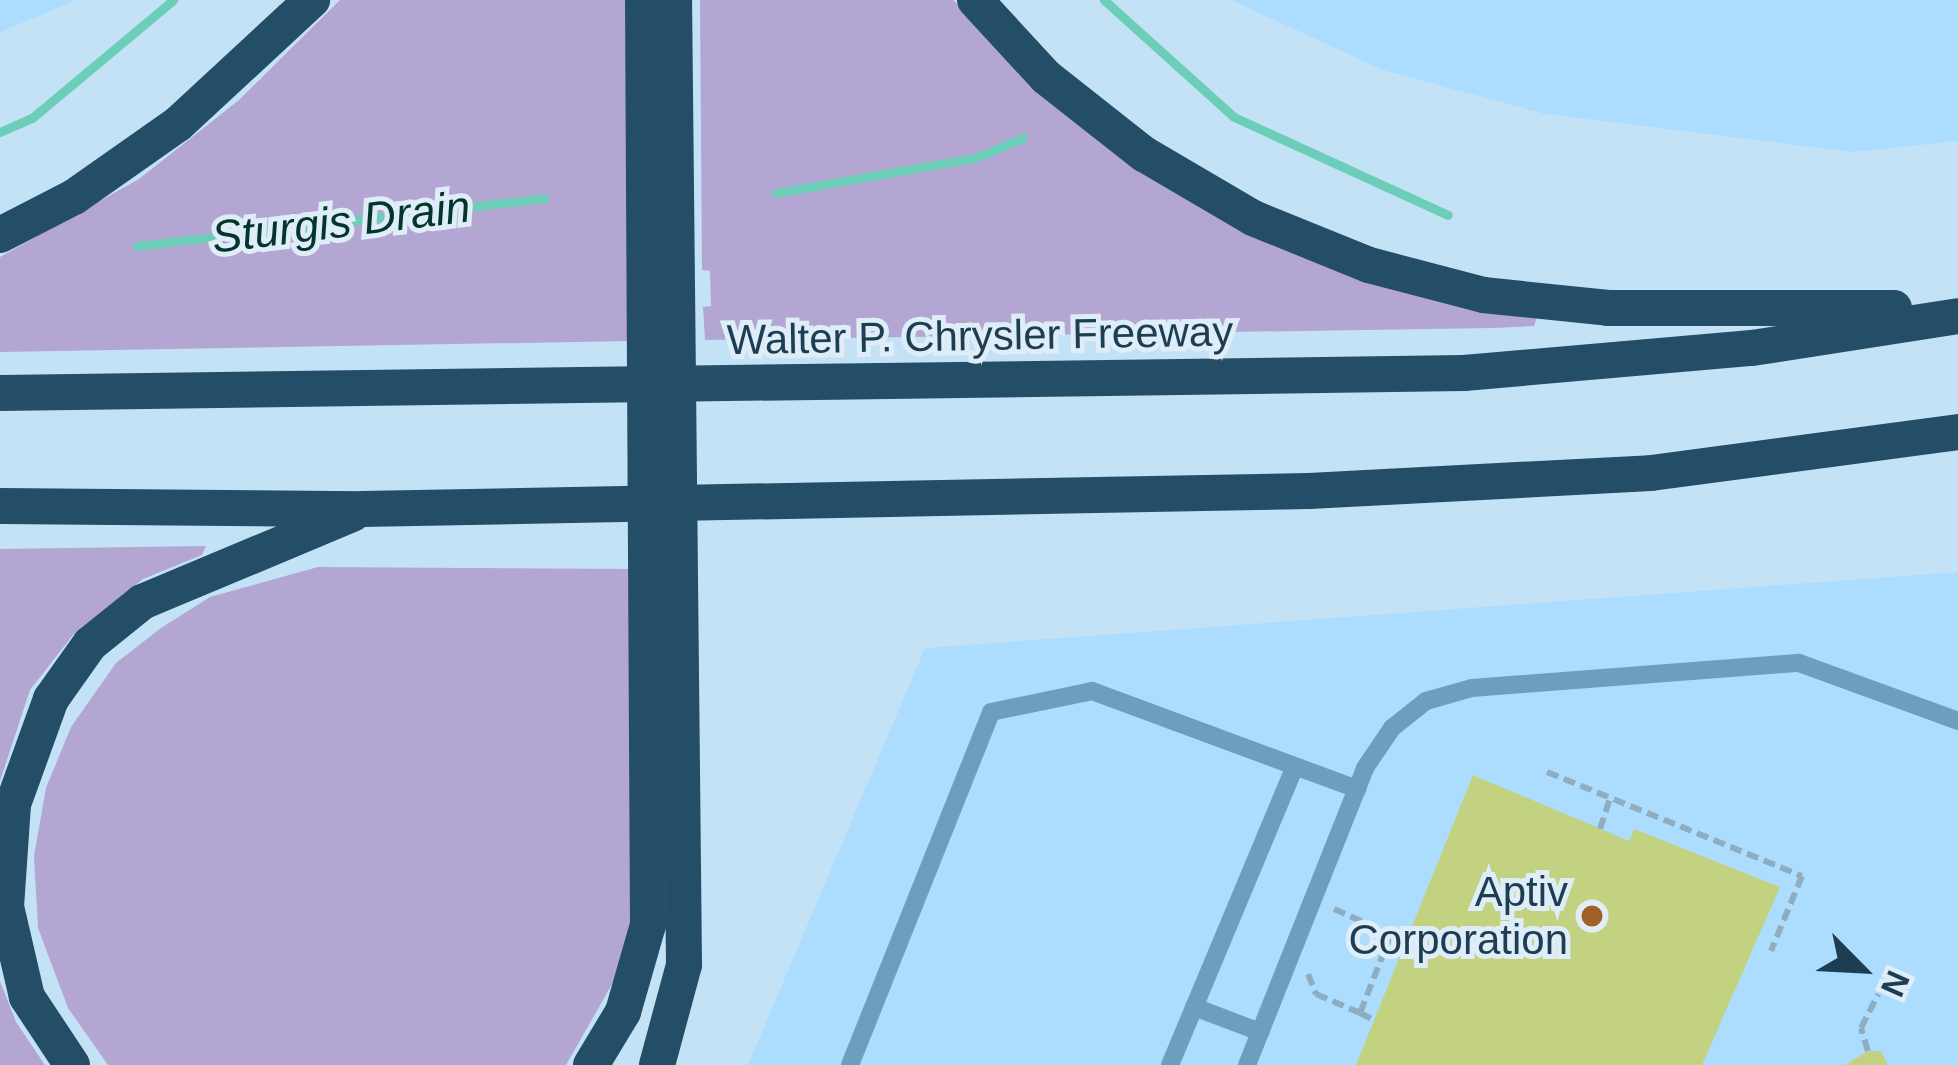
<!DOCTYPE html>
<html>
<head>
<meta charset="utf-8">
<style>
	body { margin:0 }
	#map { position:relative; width:1958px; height:1065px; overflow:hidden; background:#c4e2f6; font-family:Helvetica,sans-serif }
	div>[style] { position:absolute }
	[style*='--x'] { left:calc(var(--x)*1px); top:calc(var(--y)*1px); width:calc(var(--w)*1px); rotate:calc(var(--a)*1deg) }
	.built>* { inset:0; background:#acddff }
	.green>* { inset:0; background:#b3a6d3 }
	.stream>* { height:9px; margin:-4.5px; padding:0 4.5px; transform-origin:4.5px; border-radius:4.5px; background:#6cceb9 }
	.building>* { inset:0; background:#c2d281 }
	.path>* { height:6px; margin-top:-3px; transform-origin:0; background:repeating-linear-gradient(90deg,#8eadc1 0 12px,transparent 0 18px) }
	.lane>* { height:18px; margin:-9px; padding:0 9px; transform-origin:9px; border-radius:9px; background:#6c9ebe }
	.highway>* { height:36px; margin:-18px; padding:0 18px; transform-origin:18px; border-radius:18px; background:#244e67 }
	.dots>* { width:33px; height:33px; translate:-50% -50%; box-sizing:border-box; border:6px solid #deedf7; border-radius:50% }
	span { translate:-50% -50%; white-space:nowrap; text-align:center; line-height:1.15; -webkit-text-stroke:10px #deedf7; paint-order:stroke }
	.street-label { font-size:42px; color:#1c3d52 }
	.poi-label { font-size:42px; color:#1c3d52 }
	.right { translate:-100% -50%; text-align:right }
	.water-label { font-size:45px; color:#04352c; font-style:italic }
	.north { position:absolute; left:1802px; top:909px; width:120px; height:120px; -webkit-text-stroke:9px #deedf7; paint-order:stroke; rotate:114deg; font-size:33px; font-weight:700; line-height:48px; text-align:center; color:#1c3d52 }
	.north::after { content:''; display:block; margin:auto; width:42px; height:54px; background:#1c3d52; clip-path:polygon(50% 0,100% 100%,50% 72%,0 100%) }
</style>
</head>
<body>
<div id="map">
	<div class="built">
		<div style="clip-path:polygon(0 0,76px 0,0 32px)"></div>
		<div style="clip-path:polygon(1231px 0,1958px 0,1958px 141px,1853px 152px,1545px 114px,1383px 70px)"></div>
		<div style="clip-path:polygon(1958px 572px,1958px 1065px,748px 1065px,925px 648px)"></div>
	</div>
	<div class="green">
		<div style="clip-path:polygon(340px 0,625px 0,630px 341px,0 352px,0 257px,139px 179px,239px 100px)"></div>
		<div style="clip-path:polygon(700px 0,953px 0,1138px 170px,1537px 317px,1534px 326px,1493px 328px,705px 340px,703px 307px,711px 306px,710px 271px,702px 270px)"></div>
		<div style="clip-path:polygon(206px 546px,202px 555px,143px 579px,73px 635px,30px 690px,0 781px,0 549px)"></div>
		<div style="clip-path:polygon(318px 567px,631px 569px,633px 912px,619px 972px,566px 1065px,108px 1065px,68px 1008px,38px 928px,34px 856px,46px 788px,71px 727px,116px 663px,161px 628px,210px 597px)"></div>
		<div style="clip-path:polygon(0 981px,16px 1022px,45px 1065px,0 1065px)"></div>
	</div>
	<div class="stream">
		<div style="--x:1104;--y:0;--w:175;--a:42"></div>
		<div style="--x:1234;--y:117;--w:235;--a:24.6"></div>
		<div style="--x:0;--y:132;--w:35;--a:-24"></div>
		<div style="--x:32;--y:118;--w:184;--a:-39.9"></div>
		<div style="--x:776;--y:193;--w:202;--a:-10"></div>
		<div style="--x:975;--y:158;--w:52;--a:-22.6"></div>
		<div style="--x:137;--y:246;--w:410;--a:-6.7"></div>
	</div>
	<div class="building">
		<div style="clip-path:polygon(1473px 775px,1629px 841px,1634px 829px,1780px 887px,1702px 1065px,1356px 1065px)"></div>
		<div style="clip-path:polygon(1868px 1051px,1881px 1051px,1888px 1065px,1845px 1065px)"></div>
	</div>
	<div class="path">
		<div style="--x:1547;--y:772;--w:275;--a:22.2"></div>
		<div style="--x:1802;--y:876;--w:81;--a:112.5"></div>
		<div style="--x:1600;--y:829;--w:33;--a:-72"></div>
		<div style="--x:1334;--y:909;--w:62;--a:23.7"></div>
		<div style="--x:1391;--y:934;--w:85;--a:111.4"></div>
		<div style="--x:1360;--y:1013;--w:16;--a:27"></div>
		<div style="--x:1308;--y:974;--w:22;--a:68"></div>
		<div style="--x:1316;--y:994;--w:48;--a:23.4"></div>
		<div style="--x:1868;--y:1051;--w:24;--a:-107"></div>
		<div style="--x:1861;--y:1028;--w:38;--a:-63"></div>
	</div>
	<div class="lane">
		<div style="--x:1194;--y:1007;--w:71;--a:20.7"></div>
		<div style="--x:850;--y:1065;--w:380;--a:-68.2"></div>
		<div style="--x:991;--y:712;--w:103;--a:-11.7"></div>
		<div style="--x:1092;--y:691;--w:283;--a:20.3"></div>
		<div style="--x:1170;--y:1065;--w:322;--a:-67.3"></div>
		<div style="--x:1247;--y:1065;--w:320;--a:-68.3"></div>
		<div style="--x:1365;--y:768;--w:48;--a:-56"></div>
		<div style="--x:1392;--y:728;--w:43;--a:-38.5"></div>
		<div style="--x:1426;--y:701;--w:48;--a:-15.8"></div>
		<div style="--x:1472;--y:688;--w:328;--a:-4.4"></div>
		<div style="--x:1799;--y:663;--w:169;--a:20"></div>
	</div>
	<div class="highway">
		<div style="--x:975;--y:0;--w:105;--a:47.3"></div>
		<div style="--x:1046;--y:77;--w:125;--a:38.2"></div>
		<div style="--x:1144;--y:154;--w:126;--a:30.4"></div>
		<div style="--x:1253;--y:218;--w:125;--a:22.1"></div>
		<div style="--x:1369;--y:265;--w:118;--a:14.7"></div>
		<div style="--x:1483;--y:295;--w:126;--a:5.9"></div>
		<div style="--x:1608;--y:308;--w:286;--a:0"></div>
		<div style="--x:0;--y:235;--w:83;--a:-27.2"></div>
		<div style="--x:74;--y:197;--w:127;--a:-35.1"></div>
		<div style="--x:178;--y:124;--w:183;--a:-42.8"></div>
		<div style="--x:0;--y:393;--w:1464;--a:-0.78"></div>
		<div style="--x:1464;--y:373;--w:289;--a:-5"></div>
		<div style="--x:1752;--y:348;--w:208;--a:-8.8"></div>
		<div style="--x:0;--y:506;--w:362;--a:0.5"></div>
		<div style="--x:362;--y:509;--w:947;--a:-1.09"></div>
		<div style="--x:1309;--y:491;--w:342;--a:-3"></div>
		<div style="--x:1651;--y:473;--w:310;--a:-7.6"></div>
		<div style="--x:72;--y:1065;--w:82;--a:-123.5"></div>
		<div style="--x:27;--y:997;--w:92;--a:-103.1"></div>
		<div style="--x:6;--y:907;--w:103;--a:-86.1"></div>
		<div style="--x:13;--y:804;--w:112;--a:-70.1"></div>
		<div style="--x:51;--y:699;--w:67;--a:-54.7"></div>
		<div style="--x:90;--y:644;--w:67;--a:-38.9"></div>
		<div style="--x:142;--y:602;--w:228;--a:-22.7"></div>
		<div style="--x:591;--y:1065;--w:62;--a:-58.9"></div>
		<div style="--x:623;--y:1012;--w:91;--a:-74"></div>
		<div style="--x:648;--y:925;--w:925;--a:-90.31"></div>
		<div style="--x:657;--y:1065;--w:104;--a:-74.9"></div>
		<div style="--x:684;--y:965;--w:965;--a:-90.59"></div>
	</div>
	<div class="dots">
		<div style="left:1592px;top:916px;background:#a1602a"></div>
	</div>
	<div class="street-label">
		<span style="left:980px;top:336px;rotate:-1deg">Walter P. Chrysler Freeway</span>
	</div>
	<div class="poi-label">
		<span class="right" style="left:1568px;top:916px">Aptiv<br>Corporation</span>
	</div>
	<div class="water-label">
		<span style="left:341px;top:222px;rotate:-7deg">Sturgis Drain</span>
	</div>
	<div class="north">N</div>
</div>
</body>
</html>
